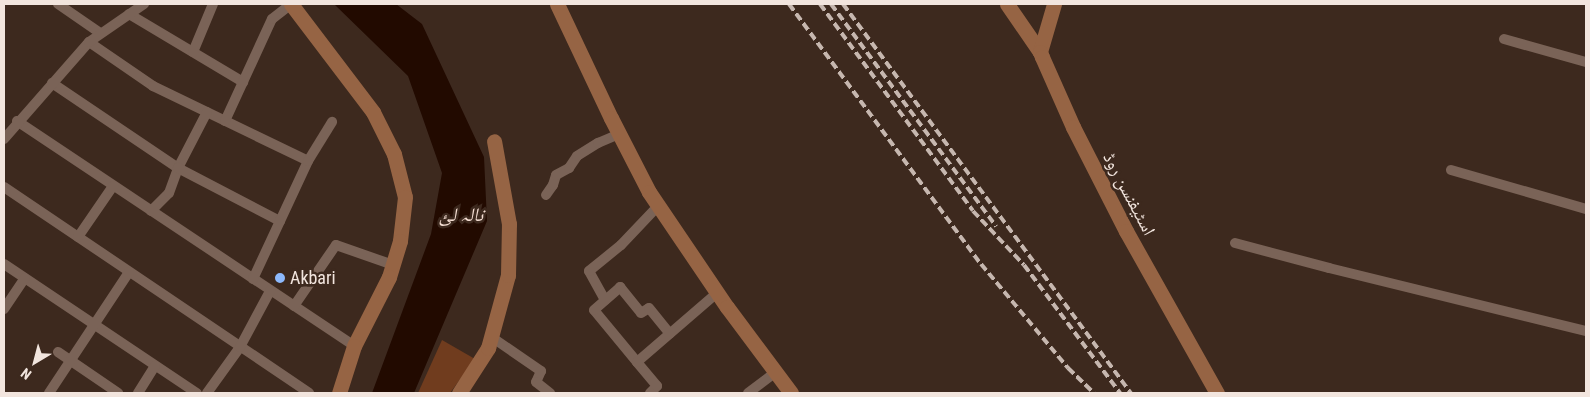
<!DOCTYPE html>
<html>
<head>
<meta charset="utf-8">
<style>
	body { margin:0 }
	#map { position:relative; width:1590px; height:397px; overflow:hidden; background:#3d291e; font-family:"Roboto Condensed","Noto Naskh Arabic",sans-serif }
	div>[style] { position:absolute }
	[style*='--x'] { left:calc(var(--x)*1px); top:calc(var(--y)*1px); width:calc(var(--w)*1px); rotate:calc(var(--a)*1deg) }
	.green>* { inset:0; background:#703c1e }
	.water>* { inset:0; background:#220a00 }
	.street>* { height:10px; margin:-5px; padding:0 5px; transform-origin:5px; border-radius:5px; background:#7a6357 }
	.secondary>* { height:15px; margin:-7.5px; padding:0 7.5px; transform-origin:7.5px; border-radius:7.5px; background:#966444 }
	.rail>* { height:4px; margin-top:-2px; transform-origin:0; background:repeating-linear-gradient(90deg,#c6b7af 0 8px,transparent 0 12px) }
	.dots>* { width:14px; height:14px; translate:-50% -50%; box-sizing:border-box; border:2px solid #3d291e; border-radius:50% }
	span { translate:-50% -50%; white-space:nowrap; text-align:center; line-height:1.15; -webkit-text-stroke:5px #3d291e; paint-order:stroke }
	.street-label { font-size:18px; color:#f2e5de }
	.poi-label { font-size:18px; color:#f2e5de }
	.left { translate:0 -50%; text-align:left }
	.water-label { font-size:19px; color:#f4ddd2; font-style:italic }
	.frame { position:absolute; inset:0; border:5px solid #f2e5de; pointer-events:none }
	.north { position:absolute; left:10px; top:337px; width:50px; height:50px; -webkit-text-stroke:4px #3d291e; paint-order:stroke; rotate:217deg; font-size:14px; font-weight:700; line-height:20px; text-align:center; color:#f2e5de }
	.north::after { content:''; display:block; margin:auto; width:18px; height:22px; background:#f2e5de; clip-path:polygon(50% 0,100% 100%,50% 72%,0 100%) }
</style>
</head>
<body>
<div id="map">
	<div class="green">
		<div style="clip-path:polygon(442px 340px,475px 359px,450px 393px,418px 393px)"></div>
	</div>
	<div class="water">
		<div style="clip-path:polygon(334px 4px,396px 4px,422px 24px,484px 157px,487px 221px,414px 393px,372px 393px,431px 234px,442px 173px,408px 76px)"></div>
	</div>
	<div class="street">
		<div style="--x:58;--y:4;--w:51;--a:34.6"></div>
		<div style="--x:129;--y:14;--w:133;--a:30.8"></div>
		<div style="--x:1504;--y:39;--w:85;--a:15.7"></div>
		<div style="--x:89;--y:42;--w:78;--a:34.5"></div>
		<div style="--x:153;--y:86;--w:172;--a:25.8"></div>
		<div style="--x:193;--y:52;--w:52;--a:-67.4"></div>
		<div style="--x:52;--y:83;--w:152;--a:34"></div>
		<div style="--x:178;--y:168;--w:63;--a:-62.6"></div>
		<div style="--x:17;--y:121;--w:405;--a:33.7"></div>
		<div style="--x:225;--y:121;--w:112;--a:-65.3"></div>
		<div style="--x:272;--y:19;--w:24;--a:-38"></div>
		<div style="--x:4;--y:139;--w:129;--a:-48.8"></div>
		<div style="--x:89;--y:42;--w:67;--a:-34.6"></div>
		<div style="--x:1451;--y:170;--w:141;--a:16.1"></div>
		<div style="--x:4;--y:187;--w:368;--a:34"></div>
		<div style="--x:546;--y:195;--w:12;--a:-55"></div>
		<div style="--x:553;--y:185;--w:10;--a:-73"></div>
		<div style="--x:556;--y:175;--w:15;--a:-28"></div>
		<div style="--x:569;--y:168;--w:14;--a:-56"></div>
		<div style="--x:577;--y:156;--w:25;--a:-32"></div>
		<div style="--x:598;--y:143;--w:23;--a:-23"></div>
		<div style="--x:151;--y:211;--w:25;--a:-45"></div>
		<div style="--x:169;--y:193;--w:27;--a:-70"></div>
		<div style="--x:178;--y:168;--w:115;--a:27.5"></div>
		<div style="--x:78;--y:237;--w:62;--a:-55.5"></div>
		<div style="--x:1235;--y:243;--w:97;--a:14.9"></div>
		<div style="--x:1329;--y:268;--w:265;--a:13.8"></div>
		<div style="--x:4;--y:264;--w:232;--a:33.8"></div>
		<div style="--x:253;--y:279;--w:130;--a:-65"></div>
		<div style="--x:308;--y:161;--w:46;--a:-58.4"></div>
		<div style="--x:605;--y:300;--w:33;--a:-119"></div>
		<div style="--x:589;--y:271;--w:41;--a:-39.1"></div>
		<div style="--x:621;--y:245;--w:55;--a:-46.5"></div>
		<div style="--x:294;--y:306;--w:74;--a:-55.5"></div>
		<div style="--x:336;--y:245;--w:60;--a:19.3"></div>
		<div style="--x:4;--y:309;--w:37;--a:-56"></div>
		<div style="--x:490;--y:336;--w:62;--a:34.5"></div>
		<div style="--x:541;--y:371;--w:12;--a:114"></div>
		<div style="--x:536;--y:382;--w:18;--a:38"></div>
		<div style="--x:58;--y:352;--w:73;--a:34.3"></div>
		<div style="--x:637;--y:362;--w:67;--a:-129.6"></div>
		<div style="--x:594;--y:310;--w:35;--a:-41"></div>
		<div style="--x:620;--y:287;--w:33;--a:51"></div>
		<div style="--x:641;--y:313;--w:9;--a:-32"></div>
		<div style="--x:649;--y:308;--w:33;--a:51"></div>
		<div style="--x:49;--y:393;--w:145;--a:-56.5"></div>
		<div style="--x:138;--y:393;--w:32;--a:-58"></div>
		<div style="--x:207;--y:393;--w:57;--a:-54.3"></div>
		<div style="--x:240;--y:347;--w:64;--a:-61.8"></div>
		<div style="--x:650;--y:393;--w:10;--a:-45"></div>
		<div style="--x:657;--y:386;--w:31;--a:-130"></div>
		<div style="--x:637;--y:362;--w:106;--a:-40.8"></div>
		<div style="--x:748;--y:393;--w:34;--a:-37"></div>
	</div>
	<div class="secondary">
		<div style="--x:291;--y:4;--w:136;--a:52.8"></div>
		<div style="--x:373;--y:112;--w:47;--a:63.4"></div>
		<div style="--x:394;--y:154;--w:44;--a:75.7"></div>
		<div style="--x:405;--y:197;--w:44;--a:96.5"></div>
		<div style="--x:400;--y:241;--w:38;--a:107"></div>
		<div style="--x:389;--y:277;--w:77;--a:116.9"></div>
		<div style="--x:354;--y:346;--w:49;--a:107.7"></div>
		<div style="--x:557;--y:4;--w:126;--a:64.7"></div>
		<div style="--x:611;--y:118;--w:83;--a:62.8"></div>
		<div style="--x:649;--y:192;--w:139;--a:55.9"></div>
		<div style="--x:727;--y:307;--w:107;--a:53.3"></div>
		<div style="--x:1007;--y:4;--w:58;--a:55.5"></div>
		<div style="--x:1054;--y:4;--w:50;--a:106.3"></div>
		<div style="--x:1040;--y:52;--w:5;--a:68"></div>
		<div style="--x:1042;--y:57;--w:77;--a:66.1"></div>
		<div style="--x:1073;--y:127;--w:117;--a:63"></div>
		<div style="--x:1126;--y:231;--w:186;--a:60.7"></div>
		<div style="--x:459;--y:393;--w:54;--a:-57.2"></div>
		<div style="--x:488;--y:348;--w:76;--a:-74.7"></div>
		<div style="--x:508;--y:275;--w:51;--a:-88.9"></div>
		<div style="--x:509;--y:224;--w:84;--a:-100.2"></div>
	</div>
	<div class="rail">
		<div style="--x:789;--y:4;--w:323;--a:53.6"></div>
		<div style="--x:981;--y:264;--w:136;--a:50.1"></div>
		<div style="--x:1068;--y:368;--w:36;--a:44"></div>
		<div style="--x:820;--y:4;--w:257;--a:53.5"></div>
		<div style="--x:973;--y:211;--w:74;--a:46.6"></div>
		<div style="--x:1024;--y:265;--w:160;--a:53.1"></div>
		<div style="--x:831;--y:4;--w:277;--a:53.4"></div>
		<div style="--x:843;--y:4;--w:484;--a:53.5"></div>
	</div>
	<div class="dots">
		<div style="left:280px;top:278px;background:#8db9fc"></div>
	</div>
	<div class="street-label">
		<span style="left:1129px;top:194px;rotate:62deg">اسٹیفنسن روڈ</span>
	</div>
	<div class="poi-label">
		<span class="left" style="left:290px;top:278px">Akbari</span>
	</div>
	<div class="water-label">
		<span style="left:461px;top:215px">نالہ لئ</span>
	</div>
	<div class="frame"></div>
	<div class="north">N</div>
</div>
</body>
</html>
